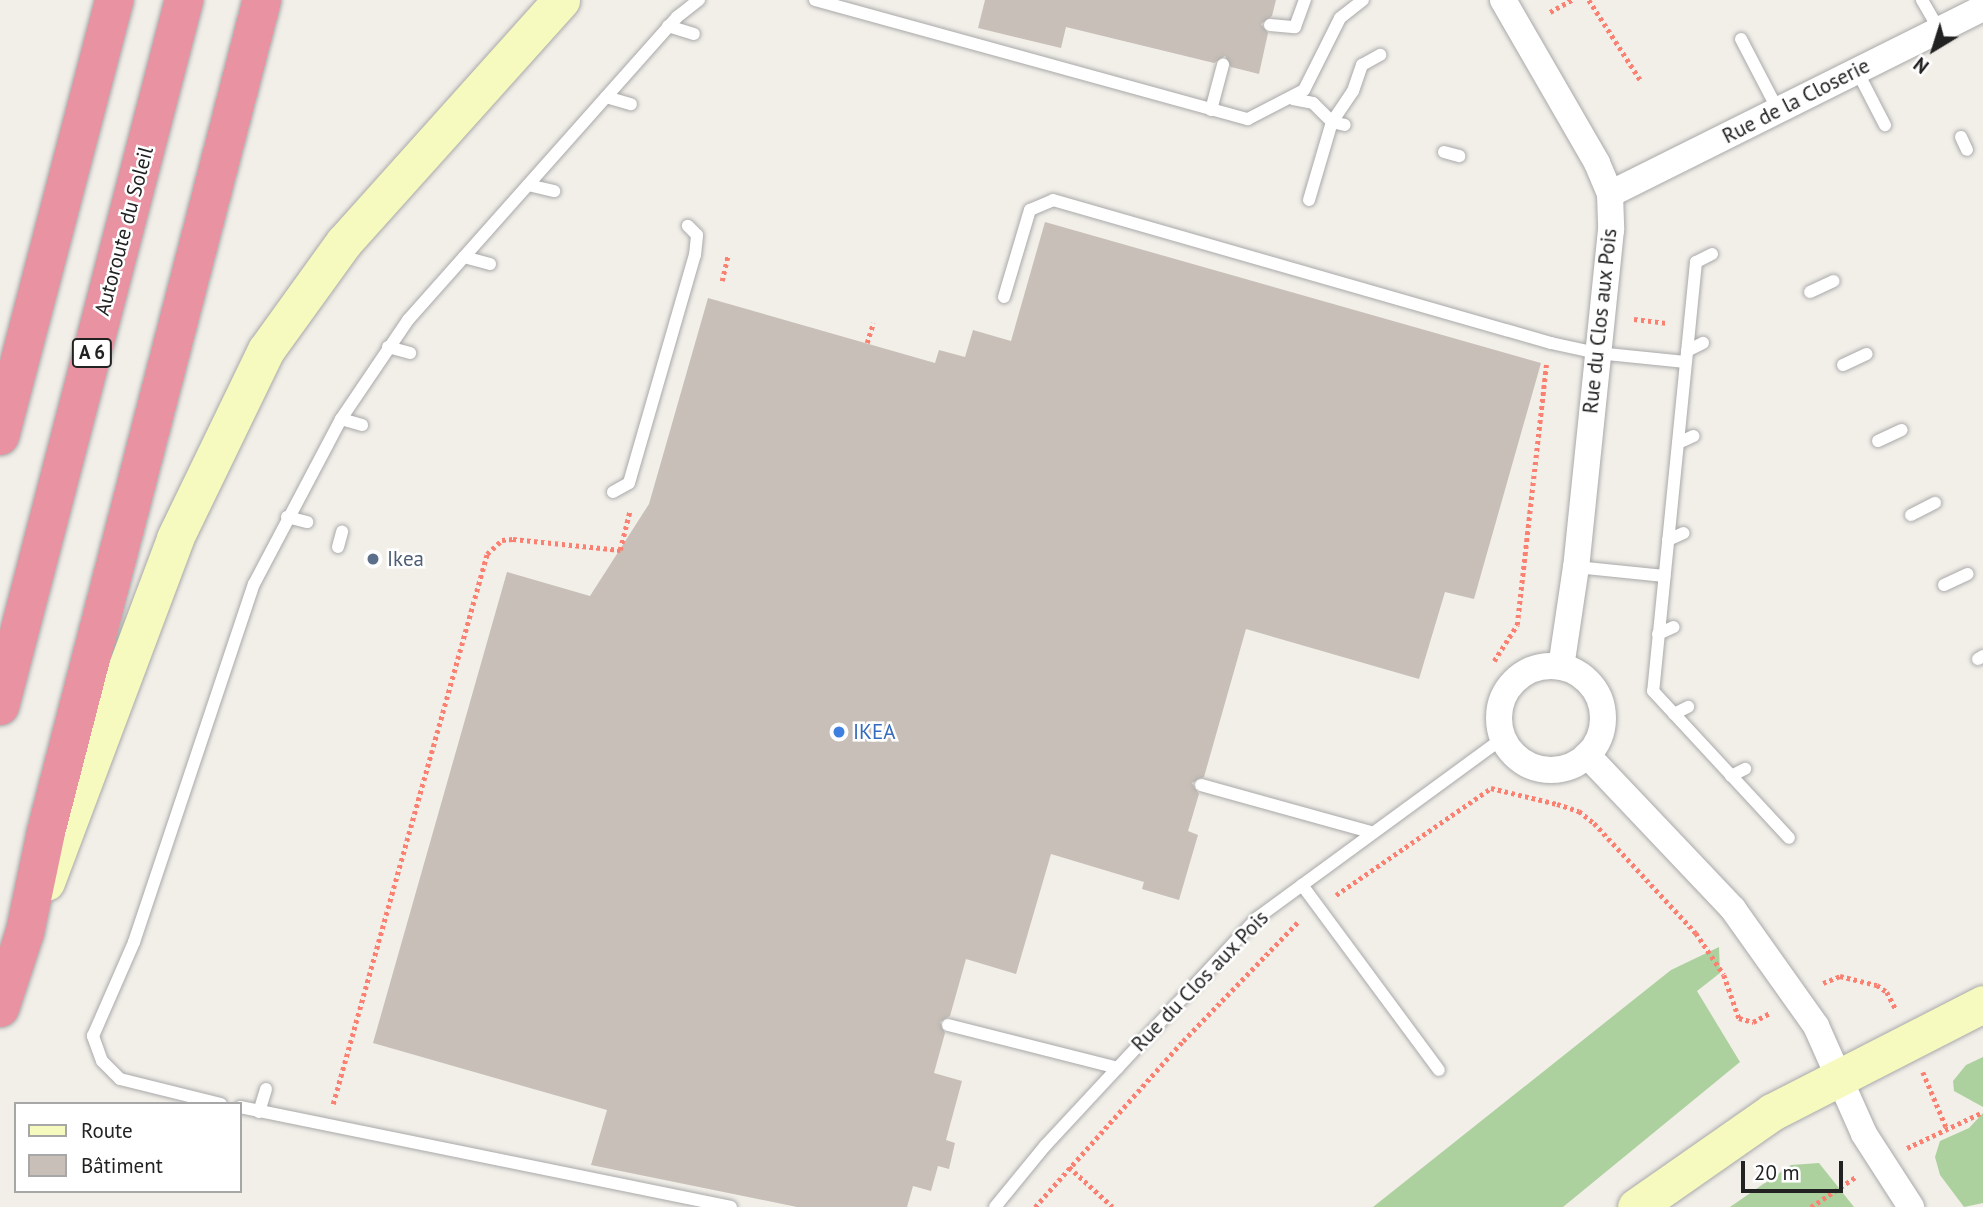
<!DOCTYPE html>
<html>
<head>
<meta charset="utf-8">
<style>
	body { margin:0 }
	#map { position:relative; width:1983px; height:1207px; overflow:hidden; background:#f2efe9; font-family:"PT Sans",sans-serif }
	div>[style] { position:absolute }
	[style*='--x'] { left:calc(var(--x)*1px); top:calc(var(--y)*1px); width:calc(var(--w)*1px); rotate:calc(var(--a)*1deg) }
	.forest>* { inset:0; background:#add19e }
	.building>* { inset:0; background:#c7bfb8 }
	.path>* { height:4.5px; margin-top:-2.25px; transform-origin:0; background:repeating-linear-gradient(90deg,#fa8072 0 3.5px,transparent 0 7px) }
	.roads { filter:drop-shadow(0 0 2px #a9a9a9) drop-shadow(0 0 2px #a9a9a9) }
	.lane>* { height:12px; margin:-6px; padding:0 6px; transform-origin:6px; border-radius:6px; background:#fff }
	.street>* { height:26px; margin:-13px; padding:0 13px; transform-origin:13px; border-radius:13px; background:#fff }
	.street>.ring { margin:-13px; padding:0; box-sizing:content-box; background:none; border:26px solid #fff; border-radius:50% }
	.secondary>* { height:37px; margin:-18.5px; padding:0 18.5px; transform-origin:18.5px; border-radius:18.5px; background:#f7fabf }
	.highway>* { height:38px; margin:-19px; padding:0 19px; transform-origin:19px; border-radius:19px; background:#e892a2 }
	.dots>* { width:19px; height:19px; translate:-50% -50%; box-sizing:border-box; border:4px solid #fff; border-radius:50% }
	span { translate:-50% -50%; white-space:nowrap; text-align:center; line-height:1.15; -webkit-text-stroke:5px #fff; paint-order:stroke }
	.shield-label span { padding:2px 5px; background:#fff; border:2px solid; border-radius:5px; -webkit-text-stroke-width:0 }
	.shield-label { font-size:19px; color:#222; font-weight:700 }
	.street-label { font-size:21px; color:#222 }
	.service-label { font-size:21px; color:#4e5e75 }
	.left { translate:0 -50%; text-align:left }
	.shop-label { font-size:21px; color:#366cbe }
	.legend { position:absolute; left:14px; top:1102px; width:228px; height:91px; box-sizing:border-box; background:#fff; border:2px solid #a7a7a7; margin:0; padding:9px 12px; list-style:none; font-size:21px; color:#222 }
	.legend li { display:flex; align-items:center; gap:14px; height:35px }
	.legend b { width:35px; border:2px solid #a7a7a7 }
	.north { position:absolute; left:1899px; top:14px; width:70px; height:70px; -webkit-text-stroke:5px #fff; paint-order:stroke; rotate:218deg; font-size:19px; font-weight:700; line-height:28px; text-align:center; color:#222 }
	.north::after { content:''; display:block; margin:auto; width:24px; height:32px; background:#222; clip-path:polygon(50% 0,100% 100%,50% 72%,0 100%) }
	.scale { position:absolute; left:1741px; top:1161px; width:102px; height:32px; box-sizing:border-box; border:4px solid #222; border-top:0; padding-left:9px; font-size:21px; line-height:24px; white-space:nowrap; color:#222; -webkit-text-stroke:5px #fff; paint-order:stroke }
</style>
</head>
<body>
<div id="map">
	<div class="forest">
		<div style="clip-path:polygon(1719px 947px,1720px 973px,1697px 991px,1740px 1062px,1563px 1207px,1373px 1207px,1671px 970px)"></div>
		<div style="clip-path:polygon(1983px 1057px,1983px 1107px,1954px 1091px,1953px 1081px,1966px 1065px)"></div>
		<div style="clip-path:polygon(1983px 1113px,1983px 1203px,1964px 1207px,1940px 1175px,1935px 1157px,1940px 1141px,1969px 1128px)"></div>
		<div style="clip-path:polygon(1819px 1163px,1854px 1207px,1730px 1207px,1791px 1165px)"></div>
	</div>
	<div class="building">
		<div style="clip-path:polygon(985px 0,1276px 0,1272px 16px,1261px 24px,1268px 33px,1259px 74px,1231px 67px,1225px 56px,1214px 63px,1066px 27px,1061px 48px,978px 28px)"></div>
		<div style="clip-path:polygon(1045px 222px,1541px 363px,1474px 599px,1445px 592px,1419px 679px,1246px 629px,1204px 777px,1192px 783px,1199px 794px,1188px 831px,1198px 835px,1179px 900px,1142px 889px,1144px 882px,1051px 854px,1016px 974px,966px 959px,950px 1016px,940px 1022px,945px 1033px,934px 1073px,962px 1081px,946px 1140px,955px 1143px,949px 1169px,938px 1166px,931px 1191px,913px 1186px,907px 1207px,797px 1207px,591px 1165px,607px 1110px,373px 1043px,507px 572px,590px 596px,649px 504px,708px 298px,935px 363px,939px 350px,965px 357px,973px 330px,1011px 341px)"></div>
	</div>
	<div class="path">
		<div style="--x:1589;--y:0;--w:96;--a:57.3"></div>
		<div style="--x:1550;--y:12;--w:25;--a:-29"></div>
		<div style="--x:722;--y:281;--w:26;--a:-77"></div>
		<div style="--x:1634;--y:319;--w:34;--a:7"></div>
		<div style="--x:867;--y:343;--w:21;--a:-73"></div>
		<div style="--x:1494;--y:661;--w:43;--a:-57.4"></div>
		<div style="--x:1517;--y:625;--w:262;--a:-83.6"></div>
		<div style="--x:1336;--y:895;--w:188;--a:-34.6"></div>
		<div style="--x:1491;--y:788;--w:68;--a:13.6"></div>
		<div style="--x:1557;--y:804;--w:23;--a:18"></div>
		<div style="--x:1579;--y:811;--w:19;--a:39"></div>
		<div style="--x:1594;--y:823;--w:150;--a:47.2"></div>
		<div style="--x:1696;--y:933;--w:50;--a:56.3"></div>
		<div style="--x:1724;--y:975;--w:46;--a:70.8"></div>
		<div style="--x:1739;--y:1018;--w:15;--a:16"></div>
		<div style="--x:1753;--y:1022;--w:19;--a:-28"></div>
		<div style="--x:1823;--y:983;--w:18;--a:-22"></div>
		<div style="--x:1840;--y:976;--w:38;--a:14"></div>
		<div style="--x:1877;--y:985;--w:12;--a:35"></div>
		<div style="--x:1887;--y:992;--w:20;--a:63"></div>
		<div style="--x:1923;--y:1072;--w:62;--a:67.2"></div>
		<div style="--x:333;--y:1104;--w:571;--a:-74.36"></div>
		<div style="--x:487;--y:554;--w:21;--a:-43"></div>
		<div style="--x:502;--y:540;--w:11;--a:-5"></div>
		<div style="--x:513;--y:539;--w:108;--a:5.9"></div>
		<div style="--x:620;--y:550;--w:41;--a:-76"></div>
		<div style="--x:1907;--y:1148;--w:84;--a:-25.3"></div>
		<div style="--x:1069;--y:1167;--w:59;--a:42.3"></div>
		<div style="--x:1035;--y:1207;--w:222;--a:-48.3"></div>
		<div style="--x:1183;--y:1041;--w:168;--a:-46"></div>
		<div style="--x:1811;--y:1207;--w:55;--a:-34"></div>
	</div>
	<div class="roads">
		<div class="lane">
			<div style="--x:815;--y:0;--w:449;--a:15.4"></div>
			<div style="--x:1248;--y:119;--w:63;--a:-27.4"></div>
			<div style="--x:1304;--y:90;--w:80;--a:-63.4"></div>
			<div style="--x:1340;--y:18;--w:29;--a:-38"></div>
			<div style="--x:1922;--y:0;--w:34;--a:60"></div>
			<div style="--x:1270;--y:25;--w:25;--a:5"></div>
			<div style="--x:1295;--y:27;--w:29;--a:-70"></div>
			<div style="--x:668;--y:26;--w:27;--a:17"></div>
			<div style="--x:1741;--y:39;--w:80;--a:62.5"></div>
			<div style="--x:1857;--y:71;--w:61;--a:62.6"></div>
			<div style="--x:606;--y:97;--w:26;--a:16"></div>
			<div style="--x:1293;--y:99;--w:20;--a:11"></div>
			<div style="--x:1313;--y:103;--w:27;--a:45"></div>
			<div style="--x:1332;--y:122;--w:13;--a:13"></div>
			<div style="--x:1211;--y:110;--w:47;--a:-75.1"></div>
			<div style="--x:1961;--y:137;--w:14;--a:65"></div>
			<div style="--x:1444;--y:152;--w:16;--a:15"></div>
			<div style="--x:528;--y:185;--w:27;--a:13"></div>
			<div style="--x:1309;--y:200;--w:81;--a:-73.6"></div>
			<div style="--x:1332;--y:122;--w:37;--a:-56"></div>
			<div style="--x:1353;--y:91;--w:28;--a:-71"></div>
			<div style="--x:1362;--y:65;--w:21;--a:-29"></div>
			<div style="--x:1712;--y:254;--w:18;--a:153"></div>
			<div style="--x:1696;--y:262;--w:431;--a:95.7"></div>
			<div style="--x:1653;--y:691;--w:200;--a:47.2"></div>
			<div style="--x:464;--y:257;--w:27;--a:15"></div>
			<div style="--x:1810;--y:292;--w:26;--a:-25"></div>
			<div style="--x:1004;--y:297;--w:91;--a:-73.4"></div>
			<div style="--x:1030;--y:210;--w:25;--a:-23"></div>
			<div style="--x:1053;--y:200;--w:518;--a:16.02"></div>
			<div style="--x:1551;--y:343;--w:47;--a:12.3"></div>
			<div style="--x:1597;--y:353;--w:89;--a:5.8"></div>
			<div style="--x:388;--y:347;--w:23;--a:15"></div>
			<div style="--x:1687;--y:351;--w:18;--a:-27"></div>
			<div style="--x:1843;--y:365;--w:26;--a:-25"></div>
			<div style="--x:341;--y:419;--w:22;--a:16"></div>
			<div style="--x:1878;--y:441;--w:26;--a:-25"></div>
			<div style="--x:1678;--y:443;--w:17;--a:-24"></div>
			<div style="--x:613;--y:492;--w:18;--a:-29"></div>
			<div style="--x:629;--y:483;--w:237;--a:-73.9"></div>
			<div style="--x:695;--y:255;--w:20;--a:-84"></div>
			<div style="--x:697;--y:235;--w:13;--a:-135"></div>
			<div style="--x:1911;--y:515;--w:27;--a:-27"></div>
			<div style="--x:287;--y:517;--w:21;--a:14"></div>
			<div style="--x:1668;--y:540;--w:17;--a:-24"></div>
			<div style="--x:338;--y:547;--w:16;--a:-75"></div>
			<div style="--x:1576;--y:567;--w:89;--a:5.8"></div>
			<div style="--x:1944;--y:585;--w:26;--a:-25"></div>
			<div style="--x:1658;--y:634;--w:17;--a:-24"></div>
			<div style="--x:1978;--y:659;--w:6;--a:-31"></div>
			<div style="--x:1674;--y:714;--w:16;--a:-27"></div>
			<div style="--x:1731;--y:776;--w:16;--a:-27"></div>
			<div style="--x:1201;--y:785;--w:175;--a:15.5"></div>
			<div style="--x:1302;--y:885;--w:230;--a:53.5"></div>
			<div style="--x:948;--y:1025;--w:175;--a:14.2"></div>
			<div style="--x:221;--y:1104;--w:104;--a:-166.1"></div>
			<div style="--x:120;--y:1079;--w:25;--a:-135"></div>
			<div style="--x:102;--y:1061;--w:27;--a:-110"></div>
			<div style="--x:93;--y:1036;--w:103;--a:-66.4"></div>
			<div style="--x:134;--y:942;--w:378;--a:-71.5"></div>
			<div style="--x:254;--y:584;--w:187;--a:-62.2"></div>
			<div style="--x:341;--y:419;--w:120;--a:-55.9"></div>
			<div style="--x:408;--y:320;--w:405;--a:-48.4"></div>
			<div style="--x:677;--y:17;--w:28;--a:-38"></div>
			<div style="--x:240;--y:1107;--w:501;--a:11.51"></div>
			<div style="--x:259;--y:1112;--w:24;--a:-73"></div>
			<div style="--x:995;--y:1207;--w:79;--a:-50.7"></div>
			<div style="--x:1045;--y:1146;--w:311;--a:-47.1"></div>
			<div style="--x:1257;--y:918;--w:305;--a:-36.2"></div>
		</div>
		<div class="street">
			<div style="--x:1503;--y:0;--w:188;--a:60"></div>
			<div style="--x:1597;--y:163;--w:34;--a:67"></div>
			<div style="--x:1610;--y:194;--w:36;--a:88"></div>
			<div style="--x:1611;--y:230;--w:339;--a:95.9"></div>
			<div style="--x:1576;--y:567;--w:101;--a:98.5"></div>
			<div style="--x:1610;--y:194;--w:417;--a:-26.5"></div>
			<div class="ring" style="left:1499px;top:666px;width:78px;height:78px"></div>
			<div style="--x:1587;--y:755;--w:212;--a:46.5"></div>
			<div style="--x:1733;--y:909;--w:143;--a:54.6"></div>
			<div style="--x:1816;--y:1026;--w:118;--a:66"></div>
			<div style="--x:1864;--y:1134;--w:87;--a:57.2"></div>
		</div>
		<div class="secondary">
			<div style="--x:46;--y:882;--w:367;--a:-69.4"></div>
			<div style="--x:175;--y:538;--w:209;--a:-64.2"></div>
			<div style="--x:266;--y:350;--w:133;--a:-54.2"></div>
			<div style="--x:344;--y:242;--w:325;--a:-48.1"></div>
			<div style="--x:1636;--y:1207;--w:166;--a:-34.9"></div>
			<div style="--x:1772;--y:1112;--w:237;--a:-27.1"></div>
		</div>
		<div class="highway">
			<div style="--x:0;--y:436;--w:451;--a:-75.3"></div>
			<div style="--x:0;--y:706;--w:730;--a:-75.39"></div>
			<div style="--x:0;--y:1008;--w:80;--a:-71.8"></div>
			<div style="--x:25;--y:932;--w:102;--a:-78.1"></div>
			<div style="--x:46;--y:832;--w:860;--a:-75.45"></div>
		</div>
	</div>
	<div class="dots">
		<div style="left:373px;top:559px;background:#5c6f8a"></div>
		<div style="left:839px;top:732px;background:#3f7fe0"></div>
	</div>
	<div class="shield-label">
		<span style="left:92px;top:353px">A 6</span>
	</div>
	<div class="street-label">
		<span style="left:1796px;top:101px;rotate:-27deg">Rue de la Closerie</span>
		<span style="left:124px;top:231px;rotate:-75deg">Autoroute du Soleil</span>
		<span style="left:1600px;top:321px;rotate:-84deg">Rue du Clos aux Pois</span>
		<span style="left:1200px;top:981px;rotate:-46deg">Rue du Clos aux Pois</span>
	</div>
	<div class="service-label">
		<span class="left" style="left:387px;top:559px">Ikea</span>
	</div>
	<div class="shop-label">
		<span class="left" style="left:853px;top:732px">IKEA</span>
	</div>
	<ul class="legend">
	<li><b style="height:9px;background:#f7fabf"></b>Route</li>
	<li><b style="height:19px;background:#c7bfb8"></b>Bâtiment</li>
	</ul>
	<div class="north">N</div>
	<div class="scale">20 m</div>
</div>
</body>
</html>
